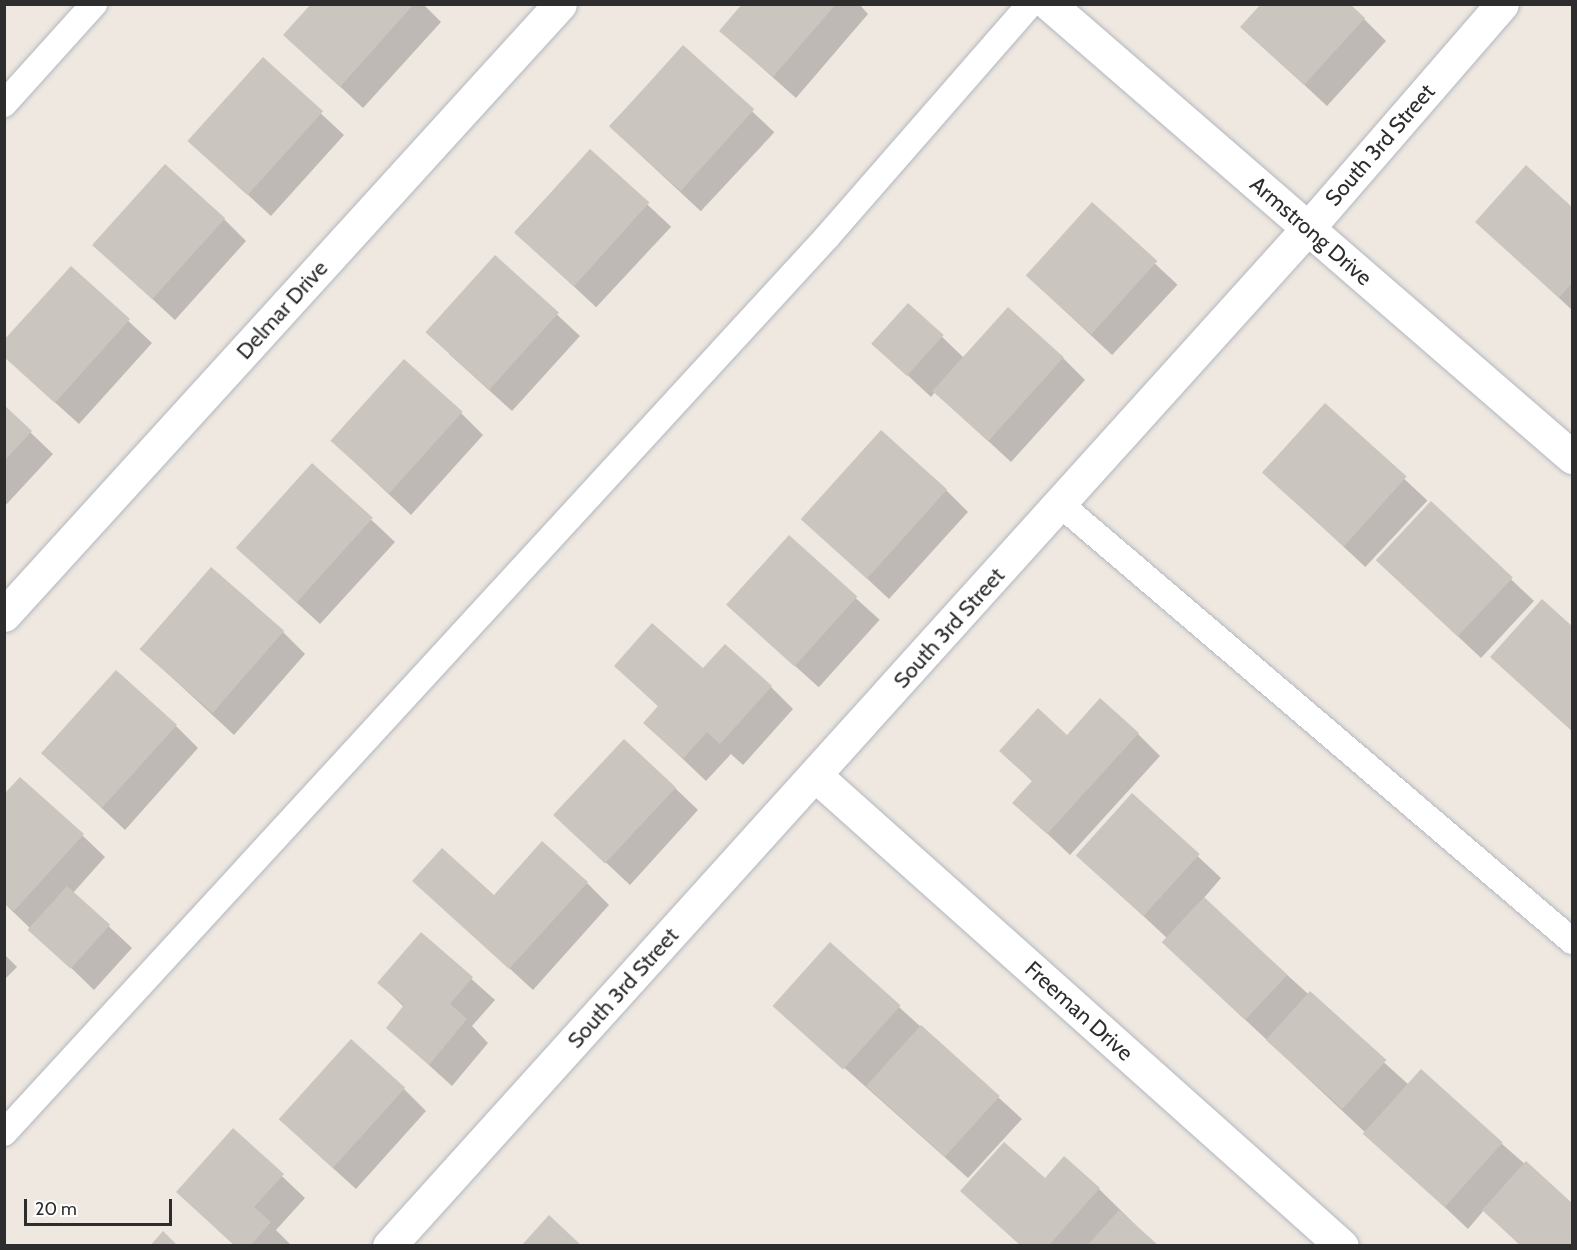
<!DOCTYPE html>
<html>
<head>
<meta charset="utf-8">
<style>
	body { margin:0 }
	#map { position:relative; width:1577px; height:1250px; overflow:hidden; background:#eee8e1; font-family:Cabin,sans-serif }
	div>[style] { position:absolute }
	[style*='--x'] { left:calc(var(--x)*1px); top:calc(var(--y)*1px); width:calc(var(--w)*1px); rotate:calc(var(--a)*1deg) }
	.shadow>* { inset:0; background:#0003; transform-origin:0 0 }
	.building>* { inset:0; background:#cac6bf; transform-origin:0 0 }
	.roads { filter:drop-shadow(0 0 2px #b4b7bf) drop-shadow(0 0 2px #b4b7bf) }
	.service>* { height:26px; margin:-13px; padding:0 13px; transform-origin:13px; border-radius:13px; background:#fff }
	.minor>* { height:33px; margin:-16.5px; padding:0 16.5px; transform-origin:16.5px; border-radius:16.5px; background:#fff }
	.tertiary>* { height:33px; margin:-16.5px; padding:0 16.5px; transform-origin:16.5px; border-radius:16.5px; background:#fff }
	span { translate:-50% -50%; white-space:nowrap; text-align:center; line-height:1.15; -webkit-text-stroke:5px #fff; paint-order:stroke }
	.street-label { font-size:22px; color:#2d2d2d }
	.frame { position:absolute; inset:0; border:6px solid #2d2d2d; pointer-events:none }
	.scale { position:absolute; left:24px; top:1199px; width:148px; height:27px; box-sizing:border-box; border:3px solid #2d2d2d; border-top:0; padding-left:8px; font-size:18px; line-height:21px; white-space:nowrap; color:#2d2d2d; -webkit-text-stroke:4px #fff; paint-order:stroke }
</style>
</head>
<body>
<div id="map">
	<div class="shadow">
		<div style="clip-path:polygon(313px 4px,423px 4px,441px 22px,363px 108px,285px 35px)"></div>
		<div style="clip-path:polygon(744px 4px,859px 4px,868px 14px,796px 98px,721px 31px)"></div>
		<div style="clip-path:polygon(1364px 19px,1386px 41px,1327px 106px,1242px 27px)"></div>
		<div style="left:683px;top:47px;width:125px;height:108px;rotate:43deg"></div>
		<div style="clip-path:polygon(263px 60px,344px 135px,271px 216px,213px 163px)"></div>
		<div style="left:590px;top:151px;width:111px;height:110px;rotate:43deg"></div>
		<div style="clip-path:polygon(1526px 167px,1572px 209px,1572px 310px,1477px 222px)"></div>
		<div style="left:1092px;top:205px;width:117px;height:96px;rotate:43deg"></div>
		<div style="clip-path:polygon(224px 219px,246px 241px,175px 320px,94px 245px)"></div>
		<div style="clip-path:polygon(495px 257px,580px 336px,512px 411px,449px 354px)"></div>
		<div style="clip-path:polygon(71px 268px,152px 343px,79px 424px,20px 371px)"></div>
		<div style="clip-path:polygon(909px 305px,964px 358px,1063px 358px,1085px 380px,1011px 462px,935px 392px,931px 397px,874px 344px)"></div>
		<div style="left:1325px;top:405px;width:140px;height:91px;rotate:43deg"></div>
		<div style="clip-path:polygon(4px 407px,53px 454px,4px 507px)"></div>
		<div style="clip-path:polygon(461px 413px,483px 435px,411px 515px,332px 441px)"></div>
		<div style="clip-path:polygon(313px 465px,395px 542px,320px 624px,261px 570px)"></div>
		<div style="clip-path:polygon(946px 490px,968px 512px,889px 599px,803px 519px)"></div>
		<div style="clip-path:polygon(1431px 503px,1534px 601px,1481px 658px,1401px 583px)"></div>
		<div style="left:789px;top:538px;width:122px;height:91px;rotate:42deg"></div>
		<div style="clip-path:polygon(1542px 601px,1572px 628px,1572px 731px,1515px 679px)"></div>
		<div style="clip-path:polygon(283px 632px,305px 654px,234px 735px,140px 648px)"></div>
		<div style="clip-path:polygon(616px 666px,703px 670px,771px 687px,793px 709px,743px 765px,731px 754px,706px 781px,645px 723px,659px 707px)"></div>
		<div style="clip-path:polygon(176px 726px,198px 748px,125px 830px,43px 753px)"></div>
		<div style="clip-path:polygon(1138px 734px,1160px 756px,1070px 855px,1015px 803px,1033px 782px,1001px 751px,1067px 737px)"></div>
		<div style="clip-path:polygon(675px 788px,698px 810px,630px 885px,556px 816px)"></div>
		<div style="clip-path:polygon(1132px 795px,1221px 878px,1203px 899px,1409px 1085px,1502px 1144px,1572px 1205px,1572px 1246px,1521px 1246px,1484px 1210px,1468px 1229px,1187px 965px,1165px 943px,1168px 939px,1078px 855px)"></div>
		<div style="clip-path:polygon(82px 835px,105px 857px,73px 893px,132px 948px,94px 990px,4px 903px)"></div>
		<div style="clip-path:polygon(414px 881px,494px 897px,587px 883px,609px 905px,533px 990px)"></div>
		<div style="clip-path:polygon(421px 934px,495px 1000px,472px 1026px,488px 1043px,452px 1086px,388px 1028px,405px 1008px,379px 983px)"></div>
		<div style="clip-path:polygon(4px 954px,17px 967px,4px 980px)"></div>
		<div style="clip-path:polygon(775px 1006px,899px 1007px,1022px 1119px,968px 1178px)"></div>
		<div style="clip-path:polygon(404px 1089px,426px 1111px,356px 1189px,303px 1141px)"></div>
		<div style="clip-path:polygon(233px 1130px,305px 1198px,276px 1230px,292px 1246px,235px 1246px,178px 1192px)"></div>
		<div style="clip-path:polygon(1045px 1180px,1099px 1189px,1157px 1246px,1021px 1246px)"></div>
	</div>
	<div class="building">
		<div style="clip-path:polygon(311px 4px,414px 4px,340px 87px,283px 35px)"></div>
		<div style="clip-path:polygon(742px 4px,836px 4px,773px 77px,719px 31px)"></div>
		<div style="clip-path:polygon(1261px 4px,1350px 4px,1365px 18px,1304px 85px,1240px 27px)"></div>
		<div style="left:683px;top:45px;width:96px;height:110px;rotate:42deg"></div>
		<div style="left:263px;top:57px;width:81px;height:113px;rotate:42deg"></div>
		<div style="left:590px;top:149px;width:80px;height:113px;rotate:42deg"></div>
		<div style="left:165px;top:164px;width:81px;height:109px;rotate:42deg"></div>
		<div style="clip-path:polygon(1526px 165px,1572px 207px,1572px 283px,1559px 298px,1475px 222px)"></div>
		<div style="left:1092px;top:202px;width:88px;height:99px;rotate:42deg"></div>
		<div style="left:495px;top:255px;width:86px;height:104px;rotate:42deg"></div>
		<div style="clip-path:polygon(71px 266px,130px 319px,55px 403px,4px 357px,4px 340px)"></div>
		<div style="left:908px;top:303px;width:48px;height:55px;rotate:42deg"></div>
		<div style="left:1008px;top:307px;width:75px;height:113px;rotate:42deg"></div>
		<div style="left:404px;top:359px;width:79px;height:110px;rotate:42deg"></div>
		<div style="left:1325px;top:403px;width:110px;height:94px;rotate:42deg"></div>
		<div style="clip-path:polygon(4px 405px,32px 431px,4px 461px)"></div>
		<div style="left:881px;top:430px;width:89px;height:120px;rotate:42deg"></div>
		<div style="left:312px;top:463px;width:82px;height:114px;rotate:42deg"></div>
		<div style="left:1431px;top:501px;width:112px;height:81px;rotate:43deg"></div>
		<div style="left:789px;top:535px;width:92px;height:94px;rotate:42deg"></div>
		<div style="left:211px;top:567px;width:97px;height:109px;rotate:41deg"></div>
		<div style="clip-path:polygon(1542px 599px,1572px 626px,1572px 731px,1490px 657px)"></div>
		<div style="clip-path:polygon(652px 623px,703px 668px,725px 644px,772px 686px,720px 744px,707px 732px,683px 759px,643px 723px,658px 706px,614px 666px)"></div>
		<div style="left:116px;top:670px;width:82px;height:112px;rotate:42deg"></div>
		<div style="clip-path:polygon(1100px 698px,1139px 733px,1047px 834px,1012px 803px,1032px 781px,999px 751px,1038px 708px,1067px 735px)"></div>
		<div style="left:624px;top:739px;width:71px;height:104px;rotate:43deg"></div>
		<div style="clip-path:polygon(20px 777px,84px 834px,14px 911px,4px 903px,4px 794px)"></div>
		<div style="left:1132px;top:793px;width:91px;height:84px;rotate:42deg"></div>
		<div style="clip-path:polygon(542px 841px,588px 882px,509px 969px,412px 881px,442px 848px,494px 895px)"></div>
		<div style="left:67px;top:886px;width:58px;height:59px;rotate:42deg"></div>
		<div style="left:1204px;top:897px;width:114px;height:62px;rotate:43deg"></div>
		<div style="clip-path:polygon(421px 932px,473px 977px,450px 1004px,467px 1019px,429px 1065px,386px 1028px,404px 1005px,377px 983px)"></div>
		<div style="left:830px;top:942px;width:95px;height:86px;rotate:42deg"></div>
		<div style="left:1310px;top:991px;width:103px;height:66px;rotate:42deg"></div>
		<div style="left:921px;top:1025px;width:106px;height:82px;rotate:42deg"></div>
		<div style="left:351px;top:1039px;width:73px;height:108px;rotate:42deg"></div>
		<div style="left:1421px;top:1069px;width:110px;height:87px;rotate:42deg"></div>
		<div style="clip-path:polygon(233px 1128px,284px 1174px,254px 1207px,271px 1222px,250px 1246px,235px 1246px,176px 1192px)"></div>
		<div style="clip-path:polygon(1004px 1142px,1045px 1178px,1064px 1156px,1100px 1188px,1048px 1246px,1021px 1246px,960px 1191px)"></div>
		<div style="clip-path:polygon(1526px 1161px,1572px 1203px,1572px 1241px,1569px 1246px,1521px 1246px,1482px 1210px)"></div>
		<div style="clip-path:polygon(1119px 1210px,1159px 1246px,1087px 1246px)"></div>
		<div style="clip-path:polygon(549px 1215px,582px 1246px,521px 1246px)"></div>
		<div style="clip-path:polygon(163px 1231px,178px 1246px,150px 1246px)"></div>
	</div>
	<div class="roads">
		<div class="service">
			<div style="--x:4;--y:104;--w:135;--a:-48"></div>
			<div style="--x:1060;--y:504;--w:673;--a:40.48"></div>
			<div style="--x:4;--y:1133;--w:1217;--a:-47.43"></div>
			<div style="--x:827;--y:237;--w:309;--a:-48.9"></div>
		</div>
		<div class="minor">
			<div style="--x:4;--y:615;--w:826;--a:-47.7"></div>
			<div style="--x:816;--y:776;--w:705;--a:41.78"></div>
			<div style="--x:389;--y:1246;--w:1371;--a:-47.93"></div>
			<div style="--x:1308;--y:228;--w:296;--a:-49.1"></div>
		</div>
		<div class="tertiary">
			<div style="--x:1049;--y:4;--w:692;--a:40.9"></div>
		</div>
	</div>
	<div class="street-label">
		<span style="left:1380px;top:145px;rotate:-49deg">South 3rd Street</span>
		<span style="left:1311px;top:231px;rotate:41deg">Armstrong Drive</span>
		<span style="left:282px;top:310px;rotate:-48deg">Delmar Drive</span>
		<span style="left:949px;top:628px;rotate:-48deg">South 3rd Street</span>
		<span style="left:623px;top:988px;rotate:-48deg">South 3rd Street</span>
		<span style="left:1079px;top:1011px;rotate:42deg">Freeman Drive</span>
	</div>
	<div class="frame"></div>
	<div class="scale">20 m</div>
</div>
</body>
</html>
